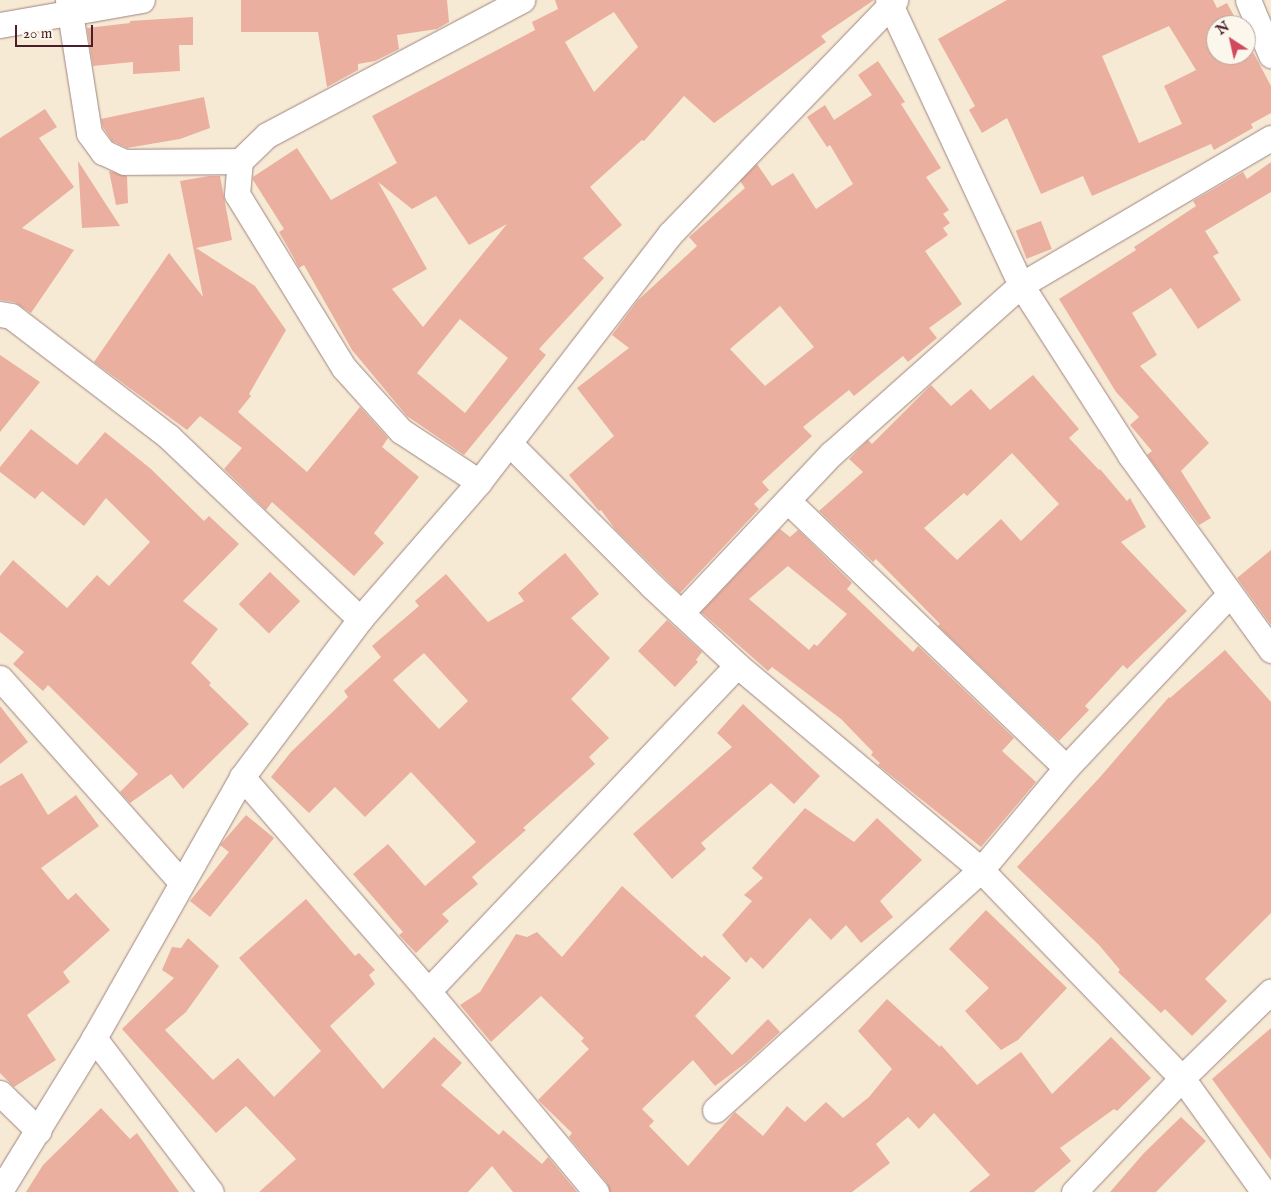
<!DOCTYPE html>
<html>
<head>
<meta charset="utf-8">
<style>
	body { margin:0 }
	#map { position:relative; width:1271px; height:1192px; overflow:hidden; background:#f7ead5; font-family:"IM FELL English",serif }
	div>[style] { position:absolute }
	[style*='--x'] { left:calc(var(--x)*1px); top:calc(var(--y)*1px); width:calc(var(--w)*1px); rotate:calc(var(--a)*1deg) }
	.building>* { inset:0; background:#eaaf9e; transform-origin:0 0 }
	.roads { filter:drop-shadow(0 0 1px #a08480) drop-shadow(0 0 1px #a08480) }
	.minor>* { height:25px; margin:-12.5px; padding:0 12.5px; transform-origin:12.5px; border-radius:12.5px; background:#fff }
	span { translate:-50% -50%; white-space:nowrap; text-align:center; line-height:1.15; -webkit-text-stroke:4px #fbf7ec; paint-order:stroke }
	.north { position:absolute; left:1206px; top:15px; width:50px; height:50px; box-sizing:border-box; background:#fbf7ec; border:1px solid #b4a19f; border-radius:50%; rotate:325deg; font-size:14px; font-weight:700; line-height:20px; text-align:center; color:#4a1f2b }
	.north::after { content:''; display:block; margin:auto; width:18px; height:22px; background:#d1495b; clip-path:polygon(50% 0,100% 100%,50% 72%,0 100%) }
	.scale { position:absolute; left:15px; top:25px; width:78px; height:22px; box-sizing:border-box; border:2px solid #4a1f2b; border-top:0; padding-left:6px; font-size:15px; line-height:18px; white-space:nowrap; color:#4a1f2b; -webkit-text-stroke:4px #fbf7ec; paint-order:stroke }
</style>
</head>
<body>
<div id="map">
	<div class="building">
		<div style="clip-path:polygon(241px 0,447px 0,449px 22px,437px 29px,397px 35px,399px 49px,375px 61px,358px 64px,358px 70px,327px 87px,318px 32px,241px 32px)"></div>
		<div style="clip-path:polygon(evenodd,555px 0,874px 0,821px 36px,826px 42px,714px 123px,684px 96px,644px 141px,642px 140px,590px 187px,622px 225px,583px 258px,604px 278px,539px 349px,546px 355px,464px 455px,407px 416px,352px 350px,304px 265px,299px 268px,294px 258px,279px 232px,284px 229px,253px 180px,253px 177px,297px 148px,331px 200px,397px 163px,372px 116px,535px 30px,532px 22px,558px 9px,555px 0,614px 12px,638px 47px,594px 92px,565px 42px,614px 12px,555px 0,378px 182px,412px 209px,436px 196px,469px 245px,507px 224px,423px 327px,392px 289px,427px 269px,378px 182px,555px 0,460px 319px,508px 358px,465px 413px,417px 373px,460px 319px)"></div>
		<div style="clip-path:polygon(evenodd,1007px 0,1213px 0,1217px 8px,1227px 3px,1239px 25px,1216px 25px,1216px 55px,1246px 55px,1246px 39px,1271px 86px,1271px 113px,1251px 124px,1253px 128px,1214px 150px,1211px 144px,1092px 196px,1083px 176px,1041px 194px,1007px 118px,982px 133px,969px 110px,975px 106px,938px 39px,1007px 0,1169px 26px,1196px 70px,1164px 86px,1182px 124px,1139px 143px,1102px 56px,1169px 26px)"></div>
		<div style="clip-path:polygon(193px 17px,193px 45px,179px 45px,180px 71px,133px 74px,133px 62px,93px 66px,87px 28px,130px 23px,130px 21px)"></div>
		<div style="clip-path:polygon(evenodd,878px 61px,905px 102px,901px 104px,941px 168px,926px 177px,949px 210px,943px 214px,950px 223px,943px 228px,948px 235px,925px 251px,962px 304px,929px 328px,937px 338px,908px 362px,903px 356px,854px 396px,849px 390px,803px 427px,812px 436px,762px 482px,769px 490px,754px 504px,759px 509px,680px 593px,615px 529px,601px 510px,599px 511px,569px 475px,614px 436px,577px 388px,629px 348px,612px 335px,638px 300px,697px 246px,689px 237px,745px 188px,740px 181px,757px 164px,772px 186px,793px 173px,816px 209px,853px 184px,830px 145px,827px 147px,807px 117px,825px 105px,834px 120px,872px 95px,858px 75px,878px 61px,780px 306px,814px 347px,765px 386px,730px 349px,780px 306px)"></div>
		<div style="clip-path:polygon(204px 97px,210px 128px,180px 139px,127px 148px,112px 141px,103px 127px,101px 119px)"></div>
		<div style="clip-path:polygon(45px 109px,57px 127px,39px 138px,74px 187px,22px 228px,74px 250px,31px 313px,14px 302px,0 300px,0 138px)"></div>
		<div style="clip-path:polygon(78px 161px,120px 226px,82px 228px)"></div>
		<div style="clip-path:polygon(1271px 162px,1271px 192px,1205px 231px,1219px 253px,1213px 256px,1241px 300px,1198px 329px,1171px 288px,1132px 313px,1157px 355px,1140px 366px,1209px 443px,1181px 471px,1211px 518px,1199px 525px,1147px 455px,1152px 451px,1130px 425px,1139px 417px,1116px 392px,1059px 299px,1136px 250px,1134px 247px,1196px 206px,1193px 201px,1243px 172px,1247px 179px)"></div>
		<div style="clip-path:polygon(109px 171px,127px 176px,128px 203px,116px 205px)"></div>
		<div style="clip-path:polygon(209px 176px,220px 176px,232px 240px,196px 248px,255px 286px,286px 330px,249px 394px,251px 396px,238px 412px,307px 472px,360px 407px,388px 438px,382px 447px,419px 477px,374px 533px,384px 543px,354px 576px,272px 502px,266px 510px,224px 469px,242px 448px,200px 416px,187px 430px,94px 362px,169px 253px,203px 297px,180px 181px)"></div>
		<div style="left:1041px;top:221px;width:30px;height:27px;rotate:69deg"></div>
		<div style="clip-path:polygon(0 355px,40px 382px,0 432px)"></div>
		<div style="clip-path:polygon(evenodd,1033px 375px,1079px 429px,1069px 438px,1099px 470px,1100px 469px,1127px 501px,1130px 498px,1146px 527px,1121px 542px,1187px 611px,1127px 669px,1123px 665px,1085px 706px,1089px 710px,1059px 741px,938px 626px,940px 624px,876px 559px,873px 562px,819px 511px,863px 472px,849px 459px,868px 440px,872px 444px,931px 385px,951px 406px,971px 389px,990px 410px,1033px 375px,1012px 453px,1059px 504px,1021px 541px,1001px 519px,957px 560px,924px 528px,964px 493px,967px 496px,1012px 453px)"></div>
		<div style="clip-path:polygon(31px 429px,77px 465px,105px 432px,151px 469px,204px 521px,209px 516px,239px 544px,183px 601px,218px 629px,191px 663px,211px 683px,209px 685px,249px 724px,183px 789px,171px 774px,130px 803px,120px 792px,138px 774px,48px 685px,43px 691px,13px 664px,24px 652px,0 632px,0 576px,13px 560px,67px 608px,97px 575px,109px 586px,150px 542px,106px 498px,84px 526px,42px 491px,35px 499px,0 472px,0 467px)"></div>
		<div style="clip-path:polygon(evenodd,780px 529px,790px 537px,798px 530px,852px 583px,847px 589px,913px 652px,918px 646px,1014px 738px,1002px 751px,1036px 782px,981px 847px,878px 765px,880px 763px,871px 755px,873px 752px,841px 719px,772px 667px,768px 671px,701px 612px,780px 529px,788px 566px,847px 614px,817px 646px,814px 644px,809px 650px,749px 599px,788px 566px)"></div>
		<div style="clip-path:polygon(1271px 550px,1271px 625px,1237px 578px)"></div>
		<div style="clip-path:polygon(evenodd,565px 553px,599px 594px,571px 618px,610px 658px,571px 699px,609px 738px,589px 757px,595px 764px,523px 828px,526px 830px,472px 877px,478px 884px,442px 914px,449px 921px,416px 953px,399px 935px,403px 932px,353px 874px,388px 844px,425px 886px,476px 842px,411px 772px,365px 817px,335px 787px,309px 813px,271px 777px,291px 752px,348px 697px,344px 691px,381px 657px,372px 646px,419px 606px,415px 601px,446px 574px,488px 622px,524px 601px,518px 593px,565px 553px,424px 653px,468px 701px,439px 729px,393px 680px,424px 653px)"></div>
		<div style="left:270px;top:572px;width:42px;height:45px;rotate:44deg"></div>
		<div style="clip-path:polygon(667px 620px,702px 652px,696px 660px,698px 662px,675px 687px,638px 651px)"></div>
		<div style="clip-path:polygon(1225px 650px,1271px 702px,1271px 913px,1205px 979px,1227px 1001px,1192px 1036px,1165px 1009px,1161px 1013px,1118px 972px,1120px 970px,1099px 945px,1017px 867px,1101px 776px,1169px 697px,1170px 698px)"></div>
		<div style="clip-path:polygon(743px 704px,820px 776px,794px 804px,771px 783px,701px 843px,706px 849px,672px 879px,633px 834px,732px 747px,717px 733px)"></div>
		<div style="clip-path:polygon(0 706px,28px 742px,0 764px)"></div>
		<div style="clip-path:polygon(22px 773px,48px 815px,76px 795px,99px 826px,41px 868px,68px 900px,76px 893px,110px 930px,63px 972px,70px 982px,27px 1015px,56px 1060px,14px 1087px,0 1073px,0 786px)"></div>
		<div style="clip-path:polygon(805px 808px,854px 842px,877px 818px,922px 860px,880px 901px,893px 917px,861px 943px,846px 925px,831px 940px,810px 918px,763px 969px,751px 957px,746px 963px,722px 935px,752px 901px,744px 895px,763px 878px,752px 868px)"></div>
		<div style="clip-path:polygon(246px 815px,274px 838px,210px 917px,190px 901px,229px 852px,220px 845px)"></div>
		<div style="clip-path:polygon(622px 886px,702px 958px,704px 955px,731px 978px,695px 1016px,732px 1055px,768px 1019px,780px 1032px,747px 1062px,715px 1086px,693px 1060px,642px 1109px,654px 1121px,649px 1126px,688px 1166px,735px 1112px,763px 1136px,787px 1106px,805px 1122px,826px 1102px,843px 1118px,869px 1097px,892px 1069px,858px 1031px,887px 999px,940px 1047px,941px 1045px,977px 1085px,1021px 1052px,1052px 1094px,1111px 1037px,1151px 1078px,1117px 1111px,1114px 1109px,1060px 1148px,1071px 1161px,1034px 1192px,969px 1192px,990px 1175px,934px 1113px,919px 1129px,908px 1117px,876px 1144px,890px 1163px,852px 1192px,610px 1192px,607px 1183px,569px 1137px,572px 1133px,538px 1100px,589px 1049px,581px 1041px,584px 1038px,541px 996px,491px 1042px,460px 1005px,480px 992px,516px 934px,527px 937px,537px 932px,562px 957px)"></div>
		<div style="clip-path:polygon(306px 899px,355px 956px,359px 953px,375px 970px,369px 975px,375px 984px,330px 1026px,383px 1089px,434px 1037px,462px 1063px,441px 1085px,499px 1135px,503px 1130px,542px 1164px,548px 1157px,577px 1192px,513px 1192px,492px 1166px,468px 1192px,259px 1192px,296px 1159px,246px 1106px,216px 1133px,122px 1029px,174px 978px,162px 970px,172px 947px,181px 948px,188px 938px,219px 966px,186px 1012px,165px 1030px,213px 1080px,238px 1058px,274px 1097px,321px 1051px,239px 958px)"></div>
		<div style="clip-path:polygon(986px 910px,1067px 988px,1018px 1040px,1001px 1050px,965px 1011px,989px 988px,949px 949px)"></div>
		<div style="clip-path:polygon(1271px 1028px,1271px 1160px,1212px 1079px)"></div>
		<div style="clip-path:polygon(101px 1108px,130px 1139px,137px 1133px,179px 1192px,26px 1192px,43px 1165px)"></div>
		<div style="clip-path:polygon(1181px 1117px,1206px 1141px,1156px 1192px,1110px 1192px,1144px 1153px)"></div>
	</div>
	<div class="roads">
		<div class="minor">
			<div style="--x:68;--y:0;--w:135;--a:81"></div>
			<div style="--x:89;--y:133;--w:24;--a:54"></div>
			<div style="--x:103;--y:152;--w:23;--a:25"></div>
			<div style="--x:124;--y:162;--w:116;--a:-0.5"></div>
			<div style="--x:888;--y:0;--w:315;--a:65"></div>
			<div style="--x:1021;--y:285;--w:202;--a:57.3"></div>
			<div style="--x:1130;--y:455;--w:241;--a:54.1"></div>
			<div style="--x:1248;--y:0;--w:60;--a:67.3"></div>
			<div style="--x:0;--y:25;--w:144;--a:-10"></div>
			<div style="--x:0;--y:314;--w:11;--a:10"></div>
			<div style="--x:11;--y:316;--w:199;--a:37.4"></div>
			<div style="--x:169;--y:437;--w:264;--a:43.6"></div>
			<div style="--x:509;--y:443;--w:202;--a:45"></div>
			<div style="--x:652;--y:586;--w:116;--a:42.9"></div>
			<div style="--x:737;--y:665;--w:319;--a:40"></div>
			<div style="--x:981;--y:870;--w:289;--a:46"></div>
			<div style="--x:1182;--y:1078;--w:140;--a:54.3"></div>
			<div style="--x:479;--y:482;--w:93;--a:-146.8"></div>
			<div style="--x:401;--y:431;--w:85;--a:-132.1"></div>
			<div style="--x:344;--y:368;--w:204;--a:-121.6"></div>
			<div style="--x:237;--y:194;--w:33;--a:-85"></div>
			<div style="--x:240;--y:161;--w:37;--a:-44"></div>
			<div style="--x:267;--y:135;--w:289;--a:-27.9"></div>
			<div style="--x:788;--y:501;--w:385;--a:43.8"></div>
			<div style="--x:681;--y:613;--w:219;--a:-46.7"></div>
			<div style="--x:831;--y:454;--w:254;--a:-41.7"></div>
			<div style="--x:1021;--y:285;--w:290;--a:-30.5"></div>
			<div style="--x:0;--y:678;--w:273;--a:48.4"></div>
			<div style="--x:242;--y:777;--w:284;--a:49"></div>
			<div style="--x:428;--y:991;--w:262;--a:50.1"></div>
			<div style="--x:428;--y:991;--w:449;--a:-46.5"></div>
			<div style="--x:94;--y:1038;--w:193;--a:52.8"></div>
			<div style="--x:0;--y:1093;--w:54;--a:44.3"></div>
			<div style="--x:715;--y:1110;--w:358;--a:-42.1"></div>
			<div style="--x:981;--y:870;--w:133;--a:-50.2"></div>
			<div style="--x:1066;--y:768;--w:238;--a:-46.7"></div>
			<div style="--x:0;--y:1191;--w:180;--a:-58.4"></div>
			<div style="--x:94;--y:1038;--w:300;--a:-60.4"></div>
			<div style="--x:242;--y:777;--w:197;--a:-53.2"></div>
			<div style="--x:360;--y:619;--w:181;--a:-49"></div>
			<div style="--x:479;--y:482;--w:313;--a:-52.4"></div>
			<div style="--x:670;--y:234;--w:325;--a:-46.1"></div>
			<div style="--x:1074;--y:1192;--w:157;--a:-46.5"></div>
			<div style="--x:1182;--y:1078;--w:124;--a:-44.3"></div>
		</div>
	</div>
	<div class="north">N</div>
	<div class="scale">20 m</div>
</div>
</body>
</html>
